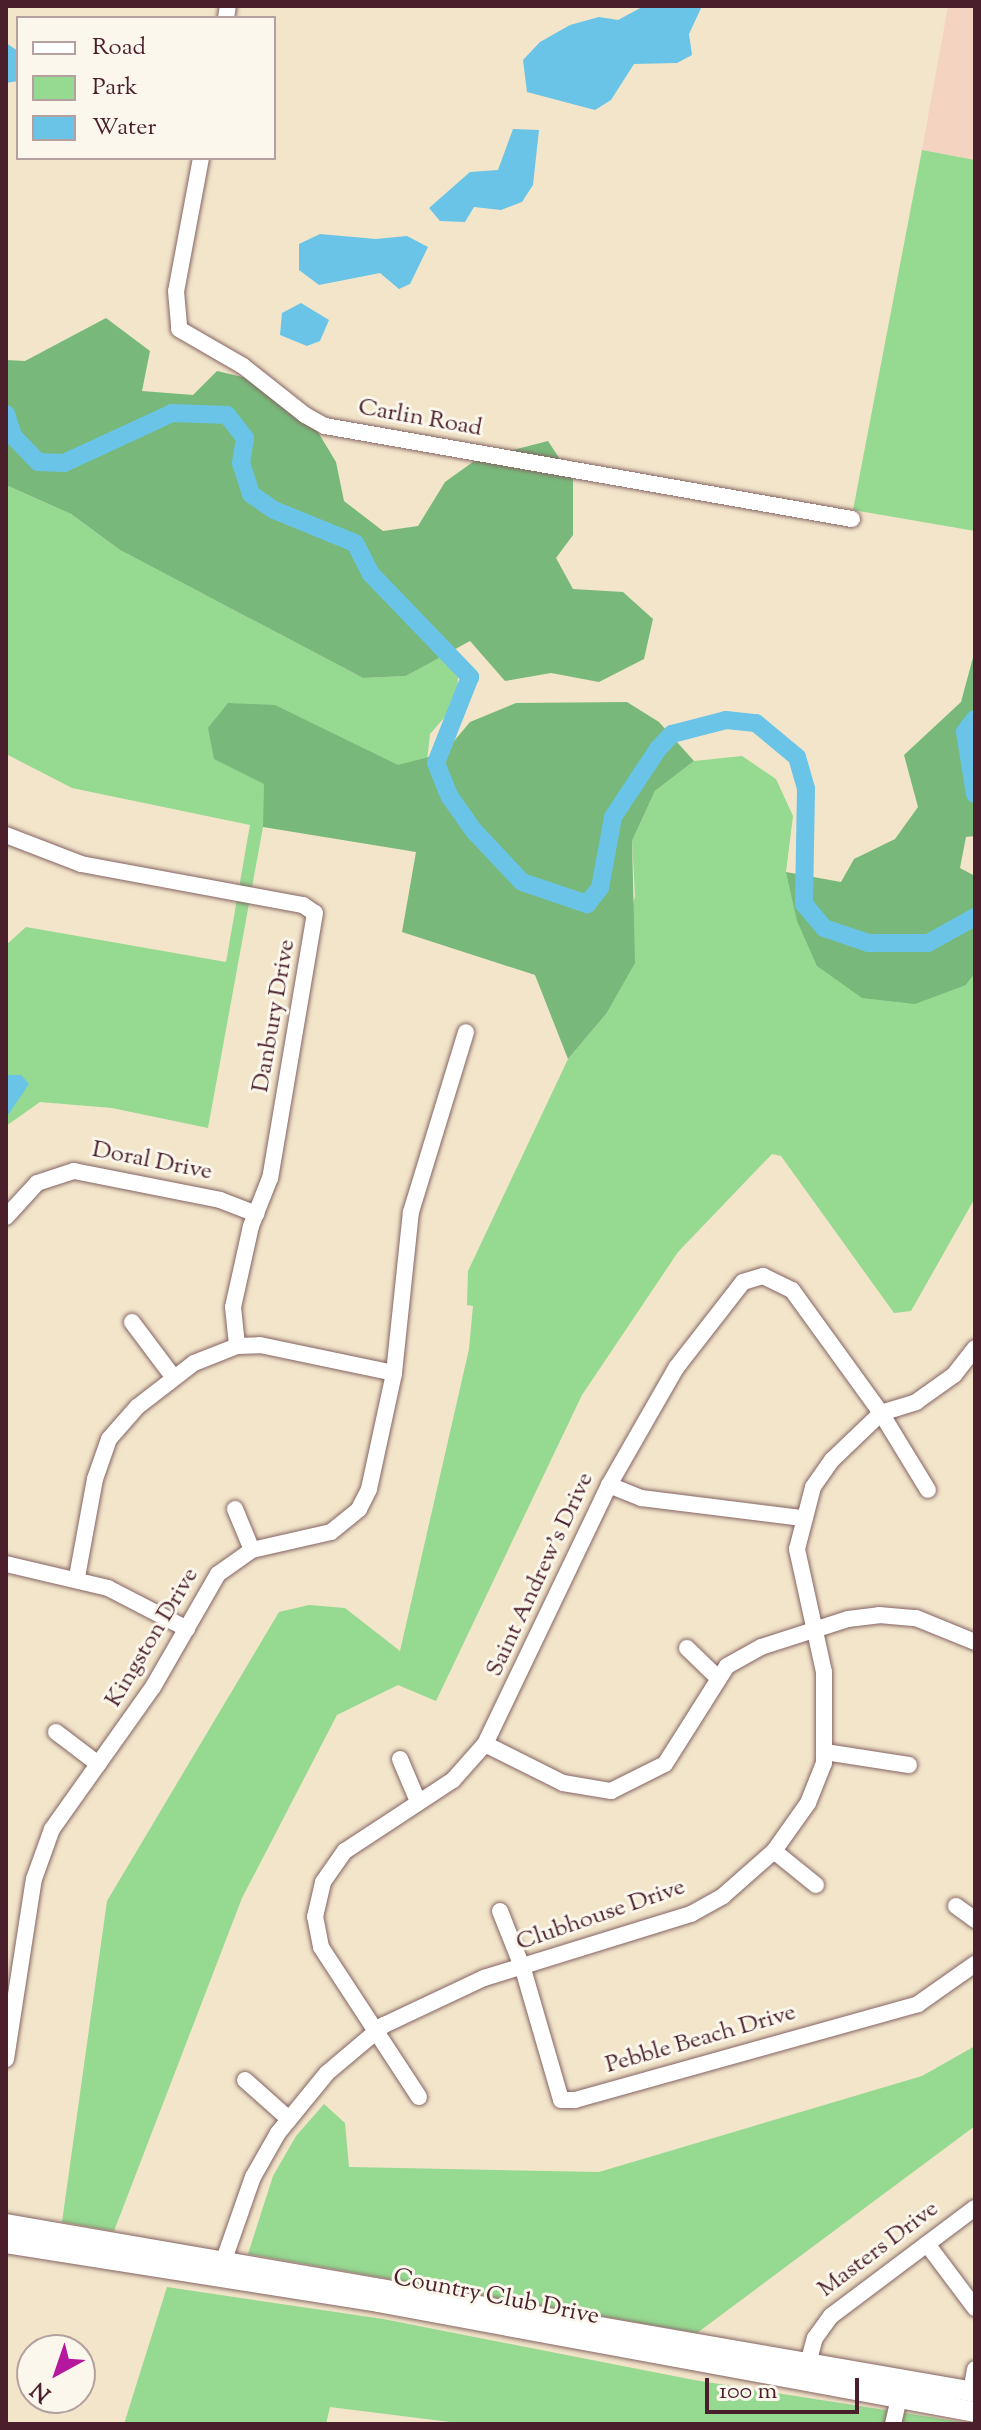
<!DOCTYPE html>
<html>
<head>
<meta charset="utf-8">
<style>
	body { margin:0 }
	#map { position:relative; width:981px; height:2430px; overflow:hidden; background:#f2e5ca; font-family:"Sorts Mill Goudy",serif }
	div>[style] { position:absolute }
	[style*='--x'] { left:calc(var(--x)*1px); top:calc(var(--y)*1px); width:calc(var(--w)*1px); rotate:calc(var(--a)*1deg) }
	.built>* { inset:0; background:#f5d3c1 }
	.green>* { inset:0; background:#96d991 }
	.forest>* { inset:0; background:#78b97b }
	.water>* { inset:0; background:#6ac4e8 }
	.river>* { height:18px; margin:-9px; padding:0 9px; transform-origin:9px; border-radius:9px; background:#6ac4e8 }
	.roads { filter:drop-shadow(0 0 2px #856463) drop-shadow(0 0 2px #856463) }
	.minor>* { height:16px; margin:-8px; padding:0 8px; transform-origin:8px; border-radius:8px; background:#fff }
	.major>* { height:20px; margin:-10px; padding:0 10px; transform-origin:10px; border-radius:10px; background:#fff }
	span { translate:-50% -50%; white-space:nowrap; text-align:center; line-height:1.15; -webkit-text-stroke:6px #fbf7ec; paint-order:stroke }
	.street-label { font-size:24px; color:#4a1f2b }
	.frame { position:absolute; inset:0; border:8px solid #4a1f2b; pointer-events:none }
	.legend { position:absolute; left:16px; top:16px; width:260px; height:144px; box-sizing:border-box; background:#fbf7ec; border:2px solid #b4a19f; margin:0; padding:10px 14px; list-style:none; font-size:24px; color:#4a1f2b }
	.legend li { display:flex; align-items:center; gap:16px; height:40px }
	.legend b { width:40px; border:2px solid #b4a19f }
	.north { position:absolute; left:16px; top:2334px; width:80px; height:80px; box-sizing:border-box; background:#fbf7ec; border:2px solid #b4a19f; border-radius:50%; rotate:220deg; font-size:22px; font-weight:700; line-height:32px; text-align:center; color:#4a1f2b }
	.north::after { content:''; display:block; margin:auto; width:28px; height:36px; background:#b5179e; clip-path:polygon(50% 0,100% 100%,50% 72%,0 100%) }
	.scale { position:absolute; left:705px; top:2378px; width:154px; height:36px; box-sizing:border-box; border:4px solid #4a1f2b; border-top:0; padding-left:10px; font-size:24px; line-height:28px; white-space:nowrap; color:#4a1f2b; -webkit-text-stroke:6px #fbf7ec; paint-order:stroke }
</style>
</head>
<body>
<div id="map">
	<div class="built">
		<div style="clip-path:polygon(948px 6px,975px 6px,975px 160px,922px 150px)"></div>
	</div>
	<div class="green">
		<div style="clip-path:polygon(922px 150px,975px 160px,975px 531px,853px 510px)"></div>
		<div style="clip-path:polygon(6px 485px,71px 514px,120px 550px,363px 678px,406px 676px,442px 656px,458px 677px,457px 703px,430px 734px,424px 789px,263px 827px,208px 1128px,112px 1108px,40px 1102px,6px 1126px,6px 945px,26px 927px,226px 962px,250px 825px,72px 788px,6px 754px)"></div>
		<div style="clip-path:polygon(742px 756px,776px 779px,793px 816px,786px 872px,966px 985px,975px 973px,975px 1198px,911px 1311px,894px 1313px,781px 1156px,772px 1154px,678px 1252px,582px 1395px,436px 1701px,398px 1685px,337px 1715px,242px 1898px,114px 2231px,62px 2222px,107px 1901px,279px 1612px,309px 1605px,345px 1608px,400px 1651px,469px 1349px,473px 1306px,467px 1305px,468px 1271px,568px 1059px,606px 1014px,635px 896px,632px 841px,655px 791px,694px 761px)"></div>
		<div style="clip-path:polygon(975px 2046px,975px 2126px,697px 2333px,248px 2254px,273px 2176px,296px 2136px,324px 2104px,345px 2123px,349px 2167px,599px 2172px,922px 2076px)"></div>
		<div style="clip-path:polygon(167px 2287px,383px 2319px,694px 2380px,975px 2424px,466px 2424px,330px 2407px,326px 2424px,124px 2424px)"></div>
	</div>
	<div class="forest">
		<div style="clip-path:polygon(106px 318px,150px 351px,142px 391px,193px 395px,217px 371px,251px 379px,318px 432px,336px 462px,344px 501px,383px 531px,418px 526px,445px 482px,477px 459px,548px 441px,573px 479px,573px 535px,556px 558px,573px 589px,623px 592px,653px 619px,644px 659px,599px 682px,551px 673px,505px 681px,470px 641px,406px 676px,363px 678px,120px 550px,71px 514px,6px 485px,6px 360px,25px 361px)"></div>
		<div style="clip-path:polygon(975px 650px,975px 836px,966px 837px,960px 868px,975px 876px,975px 973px,966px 985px,915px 1004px,862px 998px,817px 966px,797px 921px,786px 872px,841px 882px,854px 859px,895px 839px,918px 807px,904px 755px,961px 702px)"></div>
		<div style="clip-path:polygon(627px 702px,659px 722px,694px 761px,655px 791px,632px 841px,635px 963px,606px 1014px,568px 1059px,535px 975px,402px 932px,416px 852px,263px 827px,264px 784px,214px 759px,208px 728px,228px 703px,275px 705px,398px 765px,444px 753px,470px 722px,516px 703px)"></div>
	</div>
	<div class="water">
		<div style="clip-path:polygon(644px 6px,702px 6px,689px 34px,692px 55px,677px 63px,634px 64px,611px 100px,595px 110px,527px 92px,523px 60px,540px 42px,570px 25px,599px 17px,618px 20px)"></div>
		<div style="clip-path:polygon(6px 43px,18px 51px,18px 81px,6px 83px)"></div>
		<div style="clip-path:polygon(513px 129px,539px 130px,533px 185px,522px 202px,501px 210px,474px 207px,465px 222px,440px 221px,429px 208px,470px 172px,498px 170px)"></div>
		<div style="clip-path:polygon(320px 234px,376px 239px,407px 236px,428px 247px,410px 284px,399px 289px,380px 273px,319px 285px,299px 270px,299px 244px)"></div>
		<div style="clip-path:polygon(301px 303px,329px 320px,320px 341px,307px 346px,280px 335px,282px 313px)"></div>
		<div style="clip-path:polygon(6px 1075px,21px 1075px,29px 1084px,6px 1118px)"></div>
	</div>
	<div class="river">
		<div style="--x:6;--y:414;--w:23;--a:72"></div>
		<div style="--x:13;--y:436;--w:36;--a:46"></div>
		<div style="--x:38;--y:462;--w:26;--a:2"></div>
		<div style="--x:64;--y:463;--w:119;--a:-24.8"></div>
		<div style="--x:172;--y:413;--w:55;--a:2.1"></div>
		<div style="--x:227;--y:415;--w:29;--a:52"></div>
		<div style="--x:245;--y:438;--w:25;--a:99"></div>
		<div style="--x:241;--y:463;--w:33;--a:72"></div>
		<div style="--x:251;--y:494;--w:28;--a:35"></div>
		<div style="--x:274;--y:510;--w:87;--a:22.2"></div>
		<div style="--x:355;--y:543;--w:35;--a:63"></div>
		<div style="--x:371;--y:574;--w:143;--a:46.1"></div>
		<div style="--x:470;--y:677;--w:92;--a:111.6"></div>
		<div style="--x:436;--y:763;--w:37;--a:68"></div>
		<div style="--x:450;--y:797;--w:42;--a:54.8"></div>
		<div style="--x:474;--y:831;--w:70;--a:46.7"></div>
		<div style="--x:522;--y:882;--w:69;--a:18.7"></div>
		<div style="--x:587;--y:904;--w:21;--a:-51"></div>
		<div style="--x:600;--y:888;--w:72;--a:-79.6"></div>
		<div style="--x:613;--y:817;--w:82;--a:-56.5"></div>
		<div style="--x:658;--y:749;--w:21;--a:-47"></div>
		<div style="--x:672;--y:734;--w:56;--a:-14.5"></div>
		<div style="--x:726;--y:720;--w:30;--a:6"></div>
		<div style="--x:756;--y:723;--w:53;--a:39.7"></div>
		<div style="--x:797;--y:757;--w:33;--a:74"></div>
		<div style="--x:806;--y:789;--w:115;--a:91"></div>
		<div style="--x:804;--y:904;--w:31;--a:50"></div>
		<div style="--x:824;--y:928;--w:46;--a:18.8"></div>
		<div style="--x:868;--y:943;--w:60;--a:0"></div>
		<div style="--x:928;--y:943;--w:54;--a:-29"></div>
		<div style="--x:975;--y:719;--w:16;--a:128"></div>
		<div style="--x:965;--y:732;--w:63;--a:80.8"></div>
	</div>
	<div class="roads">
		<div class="minor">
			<div style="--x:226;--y:18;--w:12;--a:-81"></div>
			<div style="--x:201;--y:158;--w:135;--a:100.6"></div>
			<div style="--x:176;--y:291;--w:38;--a:85"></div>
			<div style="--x:179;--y:329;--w:74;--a:30"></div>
			<div style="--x:243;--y:366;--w:79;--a:38.3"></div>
			<div style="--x:305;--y:415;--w:23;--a:29"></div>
			<div style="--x:325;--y:426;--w:535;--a:10.01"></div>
			<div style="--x:6;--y:835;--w:80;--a:21.1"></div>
			<div style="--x:81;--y:864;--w:226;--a:10.5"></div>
			<div style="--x:303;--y:905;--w:14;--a:34"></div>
			<div style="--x:315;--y:913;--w:269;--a:99.6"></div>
			<div style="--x:270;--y:1178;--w:52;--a:111.6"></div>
			<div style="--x:251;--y:1226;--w:83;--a:102.5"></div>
			<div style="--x:233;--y:1307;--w:39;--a:84"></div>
			<div style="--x:6;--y:1217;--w:46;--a:-47.6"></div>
			<div style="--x:37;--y:1183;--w:39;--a:-18"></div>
			<div style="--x:74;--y:1171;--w:149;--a:11.2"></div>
			<div style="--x:220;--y:1200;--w:39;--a:21"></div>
			<div style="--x:132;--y:1322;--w:70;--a:53.1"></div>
			<div style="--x:609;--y:1485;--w:35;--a:22"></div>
			<div style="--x:641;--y:1498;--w:161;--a:7.1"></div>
			<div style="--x:235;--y:1509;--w:44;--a:67.5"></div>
			<div style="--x:6;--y:1564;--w:105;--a:13.2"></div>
			<div style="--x:108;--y:1588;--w:89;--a:27.4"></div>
			<div style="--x:77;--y:1577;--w:100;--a:-79.6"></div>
			<div style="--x:95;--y:1479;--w:42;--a:-70.7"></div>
			<div style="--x:109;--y:1439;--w:43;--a:-48.8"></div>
			<div style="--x:137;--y:1407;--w:72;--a:-37.7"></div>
			<div style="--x:194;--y:1363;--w:46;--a:-21.6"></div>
			<div style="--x:237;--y:1346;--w:23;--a:-2"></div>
			<div style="--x:260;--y:1345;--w:137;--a:11.8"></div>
			<div style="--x:687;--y:1648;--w:43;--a:44.1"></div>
			<div style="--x:56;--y:1732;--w:53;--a:37.3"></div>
			<div style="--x:485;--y:1744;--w:87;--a:26.6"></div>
			<div style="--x:563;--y:1783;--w:49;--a:9.5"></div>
			<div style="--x:611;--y:1791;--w:60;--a:-26.6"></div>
			<div style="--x:665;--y:1764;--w:116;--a:-57.7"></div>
			<div style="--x:727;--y:1666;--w:39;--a:-29"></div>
			<div style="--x:761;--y:1647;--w:91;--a:-17.8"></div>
			<div style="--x:848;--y:1619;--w:31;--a:-7"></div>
			<div style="--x:879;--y:1615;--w:37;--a:5"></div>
			<div style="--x:916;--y:1618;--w:64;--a:22.1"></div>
			<div style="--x:825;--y:1752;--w:85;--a:8.8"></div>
			<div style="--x:400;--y:1759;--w:43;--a:67"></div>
			<div style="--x:774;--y:1851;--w:54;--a:39"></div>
			<div style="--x:956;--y:1906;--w:24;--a:36"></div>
			<div style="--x:500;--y:1911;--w:62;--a:68.4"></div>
			<div style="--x:523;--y:1969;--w:136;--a:73.8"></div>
			<div style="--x:561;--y:2100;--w:14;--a:0"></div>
			<div style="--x:575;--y:2100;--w:356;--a:-15.6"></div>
			<div style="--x:918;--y:2004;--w:70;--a:-35.1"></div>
			<div style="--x:6;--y:2059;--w:182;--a:-81.2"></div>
			<div style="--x:34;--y:1879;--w:53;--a:-70.2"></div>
			<div style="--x:52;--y:1829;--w:174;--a:-54.6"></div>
			<div style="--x:153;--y:1687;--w:130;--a:-60.1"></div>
			<div style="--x:218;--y:1574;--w:42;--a:-35.2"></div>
			<div style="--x:252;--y:1550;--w:81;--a:-12.8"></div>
			<div style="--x:331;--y:1532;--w:36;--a:-39"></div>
			<div style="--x:359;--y:1509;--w:22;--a:-63"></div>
			<div style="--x:369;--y:1489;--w:119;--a:-77.8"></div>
			<div style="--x:394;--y:1373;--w:162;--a:-84"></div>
			<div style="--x:411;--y:1212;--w:188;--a:-73"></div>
			<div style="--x:245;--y:2080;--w:59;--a:41.6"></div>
			<div style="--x:419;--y:2097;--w:179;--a:-123.2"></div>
			<div style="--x:321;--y:1947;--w:31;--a:-101"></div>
			<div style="--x:315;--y:1917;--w:36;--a:-77"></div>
			<div style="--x:323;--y:1882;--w:38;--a:-55"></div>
			<div style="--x:345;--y:1851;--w:129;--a:-33.3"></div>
			<div style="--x:453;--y:1780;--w:48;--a:-48.4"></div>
			<div style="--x:485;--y:1744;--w:287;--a:-64.4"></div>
			<div style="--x:609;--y:1485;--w:135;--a:-60.2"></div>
			<div style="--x:676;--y:1368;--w:109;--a:-52.1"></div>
			<div style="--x:743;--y:1282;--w:21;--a:-17"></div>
			<div style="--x:763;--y:1276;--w:32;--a:26"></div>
			<div style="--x:792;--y:1290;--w:152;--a:54.1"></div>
			<div style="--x:881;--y:1413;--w:90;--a:58.6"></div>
			<div style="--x:927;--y:2244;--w:80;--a:53.1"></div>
			<div style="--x:220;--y:2271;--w:100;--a:-70.7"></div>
			<div style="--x:253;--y:2177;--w:51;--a:-60.4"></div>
			<div style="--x:278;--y:2133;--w:77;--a:-50.8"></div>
			<div style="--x:327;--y:2073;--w:75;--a:-40.1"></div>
			<div style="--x:384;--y:2025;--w:110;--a:-25.2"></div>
			<div style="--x:484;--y:1978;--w:217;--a:-17.2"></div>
			<div style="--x:691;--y:1914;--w:37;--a:-29"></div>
			<div style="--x:723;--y:1896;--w:68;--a:-41.4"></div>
			<div style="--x:774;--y:1851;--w:59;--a:-54.7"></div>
			<div style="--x:808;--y:1803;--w:43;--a:-68.2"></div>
			<div style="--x:824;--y:1763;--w:91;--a:-90"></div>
			<div style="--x:824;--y:1672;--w:126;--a:-102.4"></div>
			<div style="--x:797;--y:1549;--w:64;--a:-75.5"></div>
			<div style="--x:813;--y:1487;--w:33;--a:-55"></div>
			<div style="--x:832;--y:1460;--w:68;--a:-43.8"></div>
			<div style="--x:881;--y:1413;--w:37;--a:-17"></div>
			<div style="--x:916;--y:1402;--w:47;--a:-35.4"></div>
			<div style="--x:954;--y:1375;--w:34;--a:-52"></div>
			<div style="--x:806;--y:2371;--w:34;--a:-75"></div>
			<div style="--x:815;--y:2338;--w:27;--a:-54"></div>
			<div style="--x:831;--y:2316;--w:180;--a:-36.9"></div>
			<div style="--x:971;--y:2392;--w:23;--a:-80"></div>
			<div style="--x:893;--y:2424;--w:39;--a:-77"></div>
		</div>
		<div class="major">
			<div style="--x:6;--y:2224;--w:983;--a:9.84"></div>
			<div style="--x:6;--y:2243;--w:377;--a:9"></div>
			<div style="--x:378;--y:2302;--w:607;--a:10.44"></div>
		</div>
	</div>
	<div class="street-label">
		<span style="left:420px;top:419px;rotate:10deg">Carlin Road</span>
		<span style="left:275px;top:1016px;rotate:-80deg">Danbury Drive</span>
		<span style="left:152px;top:1162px;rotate:11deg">Doral Drive</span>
		<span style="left:541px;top:1575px;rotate:-65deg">Saint Andrew's Drive</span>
		<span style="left:153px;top:1638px;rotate:-59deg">Kingston Drive</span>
		<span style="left:601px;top:1916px;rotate:-19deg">Clubhouse Drive</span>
		<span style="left:701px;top:2040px;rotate:-16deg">Pebble Beach Drive</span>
		<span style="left:879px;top:2250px;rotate:-37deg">Masters Drive</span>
		<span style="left:496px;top:2298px;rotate:11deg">Country Club Drive</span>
	</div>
	<div class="frame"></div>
	<ul class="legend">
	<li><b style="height:10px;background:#fff"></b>Road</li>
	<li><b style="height:22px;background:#96d991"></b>Park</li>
	<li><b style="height:22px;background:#6ac4e8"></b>Water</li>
	</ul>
	<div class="north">N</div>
	<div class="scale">100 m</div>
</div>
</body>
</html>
